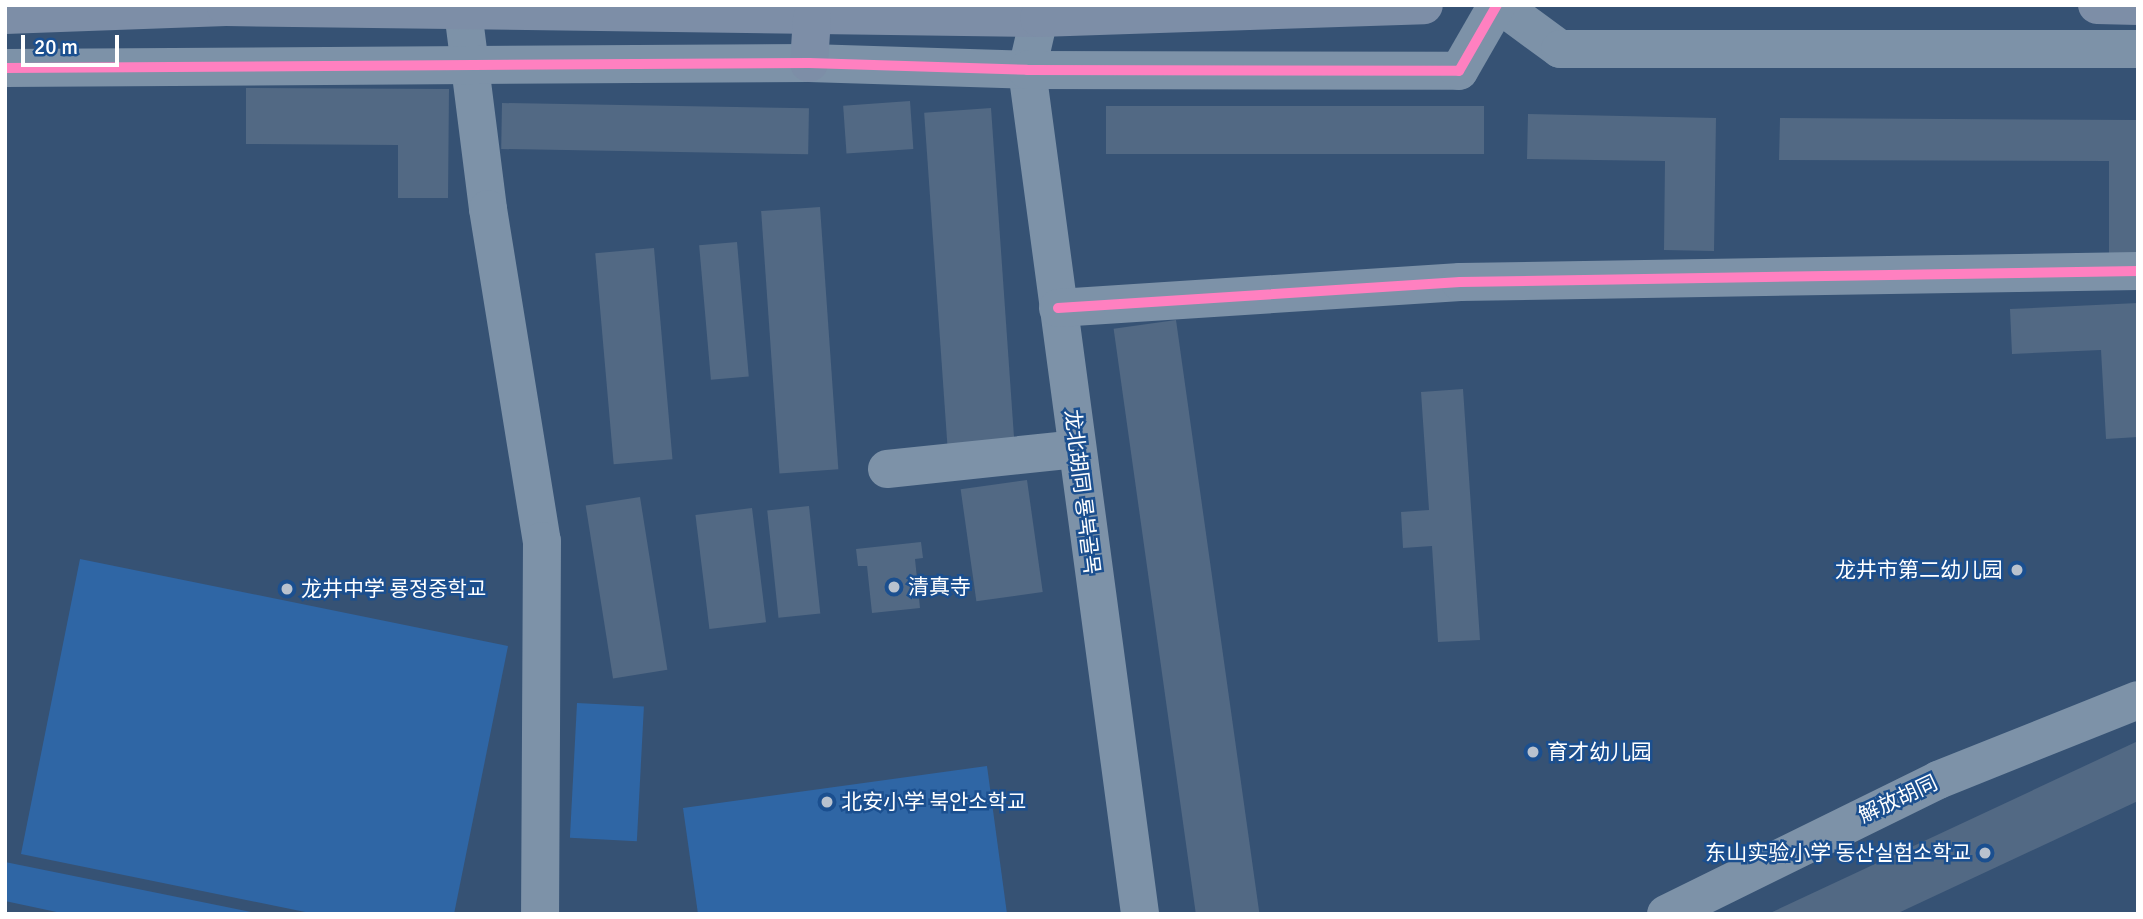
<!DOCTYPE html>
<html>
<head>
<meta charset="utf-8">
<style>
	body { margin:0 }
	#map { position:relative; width:2143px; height:919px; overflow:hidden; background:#365274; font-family:Signika,"Noto Sans SC","Noto Sans KR",sans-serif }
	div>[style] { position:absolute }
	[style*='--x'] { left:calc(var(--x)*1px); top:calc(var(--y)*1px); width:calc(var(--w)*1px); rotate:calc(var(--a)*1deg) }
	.green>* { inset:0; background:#2f66a5; transform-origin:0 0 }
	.building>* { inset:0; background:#526984; transform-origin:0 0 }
	.minor>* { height:38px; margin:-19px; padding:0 19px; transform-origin:19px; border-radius:19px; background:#7d92a8 }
	.major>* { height:38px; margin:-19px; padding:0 19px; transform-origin:19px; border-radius:19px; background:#7d8ea7 }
	.cycleway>* { height:10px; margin:-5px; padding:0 5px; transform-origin:5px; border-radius:5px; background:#ff80c0 }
	.dots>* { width:19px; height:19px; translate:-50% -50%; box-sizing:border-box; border:4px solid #1b4f8f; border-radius:50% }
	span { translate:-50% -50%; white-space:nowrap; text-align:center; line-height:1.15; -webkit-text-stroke:5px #1b4f8f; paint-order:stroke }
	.street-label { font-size:21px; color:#fff }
	.poi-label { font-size:21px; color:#fff }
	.right { translate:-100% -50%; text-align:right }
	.left { translate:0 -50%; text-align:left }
	.frame { position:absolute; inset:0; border:7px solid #fff; pointer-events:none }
	.scale { position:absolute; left:21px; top:35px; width:98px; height:32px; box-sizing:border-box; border:4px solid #fff; border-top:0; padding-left:9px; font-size:21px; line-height:24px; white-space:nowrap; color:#fff; -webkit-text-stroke:5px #1b4f8f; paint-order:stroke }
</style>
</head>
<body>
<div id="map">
	<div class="green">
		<div style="clip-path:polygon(80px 559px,508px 646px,454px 914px,315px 914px,21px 854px)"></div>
		<div style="left:577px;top:703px;width:67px;height:135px;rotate:3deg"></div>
		<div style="clip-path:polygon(987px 766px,1007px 914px,698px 914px,683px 808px)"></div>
		<div style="clip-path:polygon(5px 862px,261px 914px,66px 914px,5px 901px)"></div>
	</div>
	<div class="building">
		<div style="clip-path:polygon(246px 88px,449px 89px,448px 198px,398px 198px,398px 145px,246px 144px)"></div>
		<div style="left:910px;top:101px;width:48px;height:67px;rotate:86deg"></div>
		<div style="left:502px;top:103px;width:307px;height:46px;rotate:1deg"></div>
		<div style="left:1106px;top:106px;width:378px;height:48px"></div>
		<div style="left:991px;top:108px;width:345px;height:67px;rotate:86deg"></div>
		<div style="clip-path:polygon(1528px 114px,1716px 118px,1714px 251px,1664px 250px,1665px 161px,1527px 159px)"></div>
		<div style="clip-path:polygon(1780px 118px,2138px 120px,2138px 262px,2109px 262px,2109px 161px,1779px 160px)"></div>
		<div style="left:820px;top:207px;width:263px;height:59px;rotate:86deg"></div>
		<div style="left:737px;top:242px;width:135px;height:38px;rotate:85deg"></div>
		<div style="left:654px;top:248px;width:212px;height:59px;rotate:85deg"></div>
		<div style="clip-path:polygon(2138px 303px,2138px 437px,2106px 439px,2101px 350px,2012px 354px,2010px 309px)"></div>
		<div style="left:1176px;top:320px;width:600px;height:63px;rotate:82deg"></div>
		<div style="clip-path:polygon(1463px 389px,1480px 640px,1438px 642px,1432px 546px,1403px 548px,1401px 512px,1429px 510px,1421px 392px)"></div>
		<div style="left:1027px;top:480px;width:113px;height:67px;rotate:82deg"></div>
		<div style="left:640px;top:497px;width:175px;height:55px;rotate:81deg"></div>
		<div style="left:809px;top:506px;width:108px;height:42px;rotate:84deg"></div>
		<div style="left:752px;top:508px;width:115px;height:57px;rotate:83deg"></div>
		<div style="clip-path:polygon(921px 542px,923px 558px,915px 559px,920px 608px,872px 613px,867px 566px,858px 566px,856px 549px)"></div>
		<div style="clip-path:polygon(2138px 741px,2138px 801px,1896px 914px,1768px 914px)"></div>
	</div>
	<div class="minor">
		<div style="--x:1500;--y:5;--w:74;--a:36.3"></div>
		<div style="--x:1560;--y:49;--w:578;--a:0"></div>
		<div style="--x:463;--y:11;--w:200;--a:82.8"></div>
		<div style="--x:488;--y:209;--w:336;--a:80.8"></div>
		<div style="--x:542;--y:541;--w:373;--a:90.3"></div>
		<div style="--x:1039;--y:18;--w:53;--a:103"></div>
		<div style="--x:1027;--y:70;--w:852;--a:82.37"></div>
		<div style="--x:5;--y:68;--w:804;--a:-0.36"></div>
		<div style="--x:809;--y:63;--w:218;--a:1.8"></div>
		<div style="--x:1027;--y:70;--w:432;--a:0.1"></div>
		<div style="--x:1459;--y:71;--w:76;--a:-60.1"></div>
		<div style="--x:1058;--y:308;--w:403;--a:-3.7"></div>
		<div style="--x:1460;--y:282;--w:678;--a:-0.93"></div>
		<div style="--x:887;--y:469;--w:190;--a:-6"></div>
		<div style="--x:1666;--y:914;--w:303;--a:-26.2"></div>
		<div style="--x:1938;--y:780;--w:215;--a:-21.8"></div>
	</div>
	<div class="major">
		<div style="--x:2097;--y:5;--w:41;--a:1.4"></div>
		<div style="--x:5;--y:15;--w:221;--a:-2.1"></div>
		<div style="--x:226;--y:7;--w:813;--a:0.78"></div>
		<div style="--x:1039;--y:18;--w:385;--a:-1.9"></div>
		<div style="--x:809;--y:63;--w:45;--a:-86.2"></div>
	</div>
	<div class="cycleway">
		<div style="--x:5;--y:68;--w:804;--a:-0.36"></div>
		<div style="--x:809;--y:63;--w:218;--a:1.8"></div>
		<div style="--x:1027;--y:70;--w:432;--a:0.1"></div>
		<div style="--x:1459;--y:71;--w:76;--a:-60.1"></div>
		<div style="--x:1058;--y:308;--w:403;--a:-3.7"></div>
		<div style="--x:1460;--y:282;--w:678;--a:-0.93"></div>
	</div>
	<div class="dots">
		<div style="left:2017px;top:570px;background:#b9c2ce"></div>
		<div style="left:894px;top:587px;background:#b9c2ce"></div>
		<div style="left:287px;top:589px;background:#b9c2ce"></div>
		<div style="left:1533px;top:752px;background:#b9c2ce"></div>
		<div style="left:827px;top:802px;background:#b9c2ce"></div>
		<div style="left:1985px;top:853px;background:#b9c2ce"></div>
	</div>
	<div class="street-label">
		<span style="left:1082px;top:492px;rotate:83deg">龙北胡同 룡북골목</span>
		<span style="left:1898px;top:799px;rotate:-25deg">解放胡同</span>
	</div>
	<div class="poi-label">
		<span class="right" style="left:2003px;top:570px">龙井市第二幼儿园</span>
		<span class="left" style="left:908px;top:587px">清真寺</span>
		<span class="left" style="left:301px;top:589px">龙井中学 룡정중학교</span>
		<span class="left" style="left:1547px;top:752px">育才幼儿园</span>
		<span class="left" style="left:841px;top:802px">北安小学 북안소학교</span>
		<span class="right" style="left:1971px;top:853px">东山实验小学 동산실험소학교</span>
	</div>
	<div class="frame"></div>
	<div class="scale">20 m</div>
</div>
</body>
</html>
